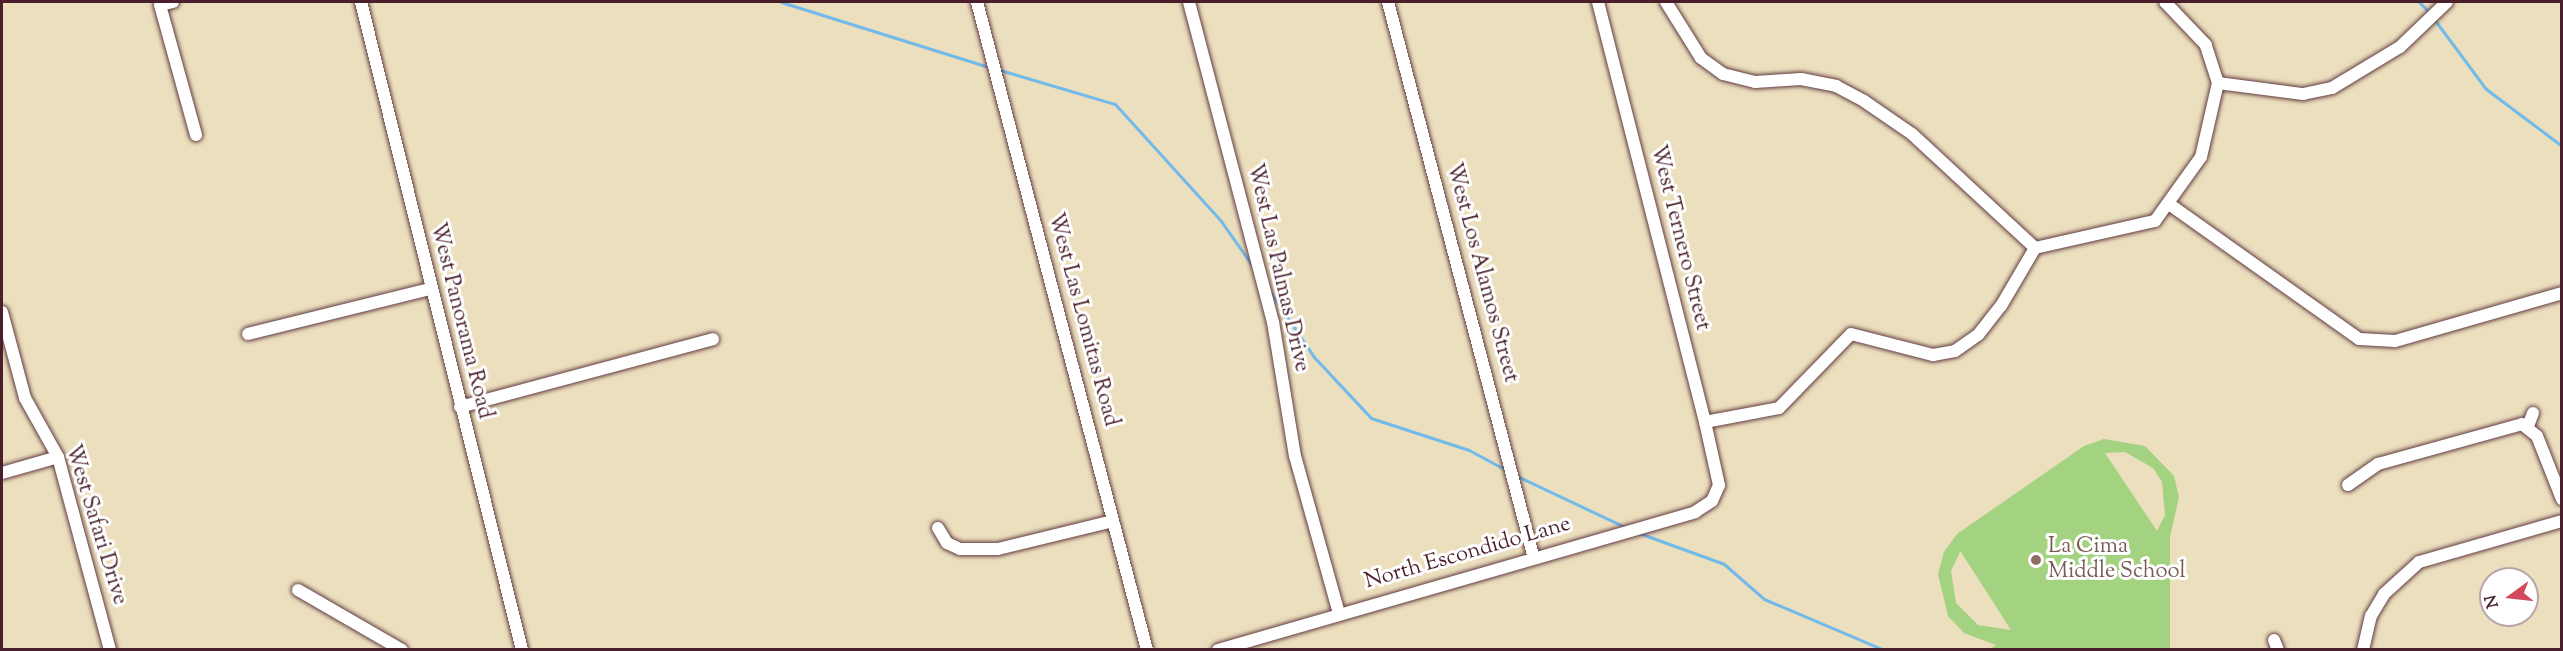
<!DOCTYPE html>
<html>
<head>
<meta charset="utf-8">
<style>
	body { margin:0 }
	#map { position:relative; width:2563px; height:651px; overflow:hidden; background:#ecdfbe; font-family:"Sorts Mill Goudy",serif }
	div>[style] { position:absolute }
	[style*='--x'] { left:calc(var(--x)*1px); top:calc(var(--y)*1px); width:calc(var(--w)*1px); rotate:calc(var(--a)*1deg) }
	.green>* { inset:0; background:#a3d280 }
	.stream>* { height:3px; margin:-1.5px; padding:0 1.5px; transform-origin:1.5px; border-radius:1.5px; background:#72baea }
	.roads { filter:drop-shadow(0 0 2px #623c41) drop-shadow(0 0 2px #623c41) }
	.street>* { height:12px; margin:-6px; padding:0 6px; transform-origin:6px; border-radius:6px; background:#fff }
	.dots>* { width:16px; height:16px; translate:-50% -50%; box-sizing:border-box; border:3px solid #fff; border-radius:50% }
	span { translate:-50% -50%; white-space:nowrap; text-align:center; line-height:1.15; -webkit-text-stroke:6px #fff; paint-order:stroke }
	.street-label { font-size:22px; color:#4a1f2b }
	.education-label { font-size:22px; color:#785e54 }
	.left { translate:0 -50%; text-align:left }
	.frame { position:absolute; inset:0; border:3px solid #4a1f2b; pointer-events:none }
	.north { position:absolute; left:2479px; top:567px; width:60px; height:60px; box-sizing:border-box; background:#fff; border:2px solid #b7a5aa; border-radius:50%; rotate:255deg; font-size:16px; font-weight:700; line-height:24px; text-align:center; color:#4a1f2b }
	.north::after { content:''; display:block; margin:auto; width:21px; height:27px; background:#d1495b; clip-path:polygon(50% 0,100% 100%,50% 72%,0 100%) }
</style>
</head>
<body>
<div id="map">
	<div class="green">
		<div style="clip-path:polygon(evenodd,2104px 439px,2145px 446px,2174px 476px,2179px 497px,2170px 537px,2170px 649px,1990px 649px,1996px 645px,1964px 633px,1948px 616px,1938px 574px,1944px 552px,1957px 534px,2084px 446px,2104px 439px,2125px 452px,2153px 468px,2162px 482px,2165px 515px,2157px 531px,2105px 453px,2125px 452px,2104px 439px,1960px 552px,1961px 552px,2011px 630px,1978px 625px,1956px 603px,1951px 571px,1960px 552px)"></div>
	</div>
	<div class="stream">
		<div style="--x:781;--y:2;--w:220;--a:17.4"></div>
		<div style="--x:2419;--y:2;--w:16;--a:45"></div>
		<div style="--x:2434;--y:19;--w:87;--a:53.4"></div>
		<div style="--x:2486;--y:89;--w:95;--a:36.9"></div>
		<div style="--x:1000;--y:70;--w:120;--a:16.5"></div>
		<div style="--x:1115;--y:104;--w:158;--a:47.8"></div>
		<div style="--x:1221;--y:221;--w:57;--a:54.9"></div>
		<div style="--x:1271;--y:293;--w:77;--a:56.1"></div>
		<div style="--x:1314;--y:357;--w:83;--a:46.9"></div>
		<div style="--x:1371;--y:418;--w:103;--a:18.1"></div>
		<div style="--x:1469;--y:450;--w:42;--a:28.4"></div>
		<div style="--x:1517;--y:476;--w:119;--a:25.3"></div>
		<div style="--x:1639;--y:533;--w:90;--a:20"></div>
		<div style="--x:1724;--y:564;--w:53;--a:41.2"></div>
		<div style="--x:1764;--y:599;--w:130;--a:23"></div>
	</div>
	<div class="roads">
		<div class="street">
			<div style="--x:173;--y:2;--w:13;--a:167"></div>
			<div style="--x:160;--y:5;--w:135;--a:74.5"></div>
			<div style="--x:361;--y:2;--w:668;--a:76.05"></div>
			<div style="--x:977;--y:2;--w:670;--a:75.3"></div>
			<div style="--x:1189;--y:2;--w:331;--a:75.3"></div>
			<div style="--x:1273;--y:322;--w:136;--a:80.7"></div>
			<div style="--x:1295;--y:456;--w:164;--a:74.4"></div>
			<div style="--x:1388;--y:2;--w:572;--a:75.31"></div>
			<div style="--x:1666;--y:2;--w:66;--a:58"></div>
			<div style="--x:1701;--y:58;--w:27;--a:36"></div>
			<div style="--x:1723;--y:74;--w:33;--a:14"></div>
			<div style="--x:1755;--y:82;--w:46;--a:-3.7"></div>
			<div style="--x:1801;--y:79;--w:36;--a:11"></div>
			<div style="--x:1836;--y:86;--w:32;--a:28"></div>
			<div style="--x:1864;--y:101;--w:58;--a:34.5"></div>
			<div style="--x:1912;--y:134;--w:168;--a:42.8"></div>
			<div style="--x:2218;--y:83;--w:86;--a:7.4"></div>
			<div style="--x:2303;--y:94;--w:30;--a:-12"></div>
			<div style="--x:2332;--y:88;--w:79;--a:-31.1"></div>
			<div style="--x:2400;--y:47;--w:65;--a:-43.8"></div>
			<div style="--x:2169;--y:204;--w:233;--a:35.4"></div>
			<div style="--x:2359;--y:339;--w:36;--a:3"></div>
			<div style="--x:2395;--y:341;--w:174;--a:-16"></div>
			<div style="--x:2;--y:312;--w:89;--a:75"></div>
			<div style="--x:25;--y:398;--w:68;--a:60.8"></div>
			<div style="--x:58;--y:457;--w:200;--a:74.9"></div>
			<div style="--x:248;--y:334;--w:187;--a:-13.9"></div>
			<div style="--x:460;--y:407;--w:262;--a:-15"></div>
			<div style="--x:1705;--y:422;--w:75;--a:-10.7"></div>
			<div style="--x:1779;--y:408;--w:103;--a:-45.8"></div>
			<div style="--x:1851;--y:334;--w:85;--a:14.4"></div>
			<div style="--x:1933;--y:355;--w:22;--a:-10"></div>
			<div style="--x:1955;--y:351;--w:28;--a:-35"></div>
			<div style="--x:1978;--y:335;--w:37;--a:-52"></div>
			<div style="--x:2001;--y:306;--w:67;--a:-59.6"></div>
			<div style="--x:2035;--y:248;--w:123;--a:-12.7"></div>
			<div style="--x:2155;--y:221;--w:79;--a:-54.3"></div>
			<div style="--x:2201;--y:157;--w:76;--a:-77.1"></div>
			<div style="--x:2218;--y:83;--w:40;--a:-108"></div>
			<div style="--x:2206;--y:45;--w:59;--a:-133.6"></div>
			<div style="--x:2528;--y:426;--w:14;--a:-69"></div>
			<div style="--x:2;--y:473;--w:58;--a:-15.9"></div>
			<div style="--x:2348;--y:485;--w:37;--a:-35"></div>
			<div style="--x:2378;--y:464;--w:149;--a:-15.5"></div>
			<div style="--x:2522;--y:424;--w:19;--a:39"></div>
			<div style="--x:2537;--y:436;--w:68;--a:68.4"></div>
			<div style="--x:938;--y:528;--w:17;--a:59"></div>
			<div style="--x:947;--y:543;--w:14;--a:25"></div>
			<div style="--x:960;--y:549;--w:38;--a:0"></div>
			<div style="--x:998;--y:549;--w:118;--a:-13.7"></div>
			<div style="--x:298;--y:590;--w:120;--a:30"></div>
			<div style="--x:2274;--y:640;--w:11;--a:68"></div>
			<div style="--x:1218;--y:650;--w:497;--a:-16.1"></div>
			<div style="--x:1695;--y:512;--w:20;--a:-33"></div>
			<div style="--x:1712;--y:501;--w:17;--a:-66"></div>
			<div style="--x:1719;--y:485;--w:65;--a:-102.5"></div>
			<div style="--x:1705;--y:422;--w:433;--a:-104.3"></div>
			<div style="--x:2363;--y:650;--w:35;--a:-77"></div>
			<div style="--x:2371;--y:616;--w:26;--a:-59"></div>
			<div style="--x:2384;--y:594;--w:47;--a:-42.4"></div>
			<div style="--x:2419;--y:562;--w:149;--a:-16"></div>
		</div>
	</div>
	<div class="dots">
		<div style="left:2036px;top:560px;background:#8d6e63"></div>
	</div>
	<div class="street-label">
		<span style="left:1679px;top:238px;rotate:76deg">West Ternero Street</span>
		<span style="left:1277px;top:268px;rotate:77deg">West Las Palmas Drive</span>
		<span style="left:1481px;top:273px;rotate:75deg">West Los Alamos Street</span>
		<span style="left:1082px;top:320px;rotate:75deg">West Las Lomitas Road</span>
		<span style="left:460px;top:321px;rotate:76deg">West Panorama Road</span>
		<span style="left:95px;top:525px;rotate:73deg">West Safari Drive</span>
		<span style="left:1468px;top:554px;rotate:-16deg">North Escondido Lane</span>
	</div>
	<div class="education-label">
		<span class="left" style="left:2048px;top:560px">La Cima<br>Middle School</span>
	</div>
	<div class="frame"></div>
	<div class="north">N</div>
</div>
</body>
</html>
